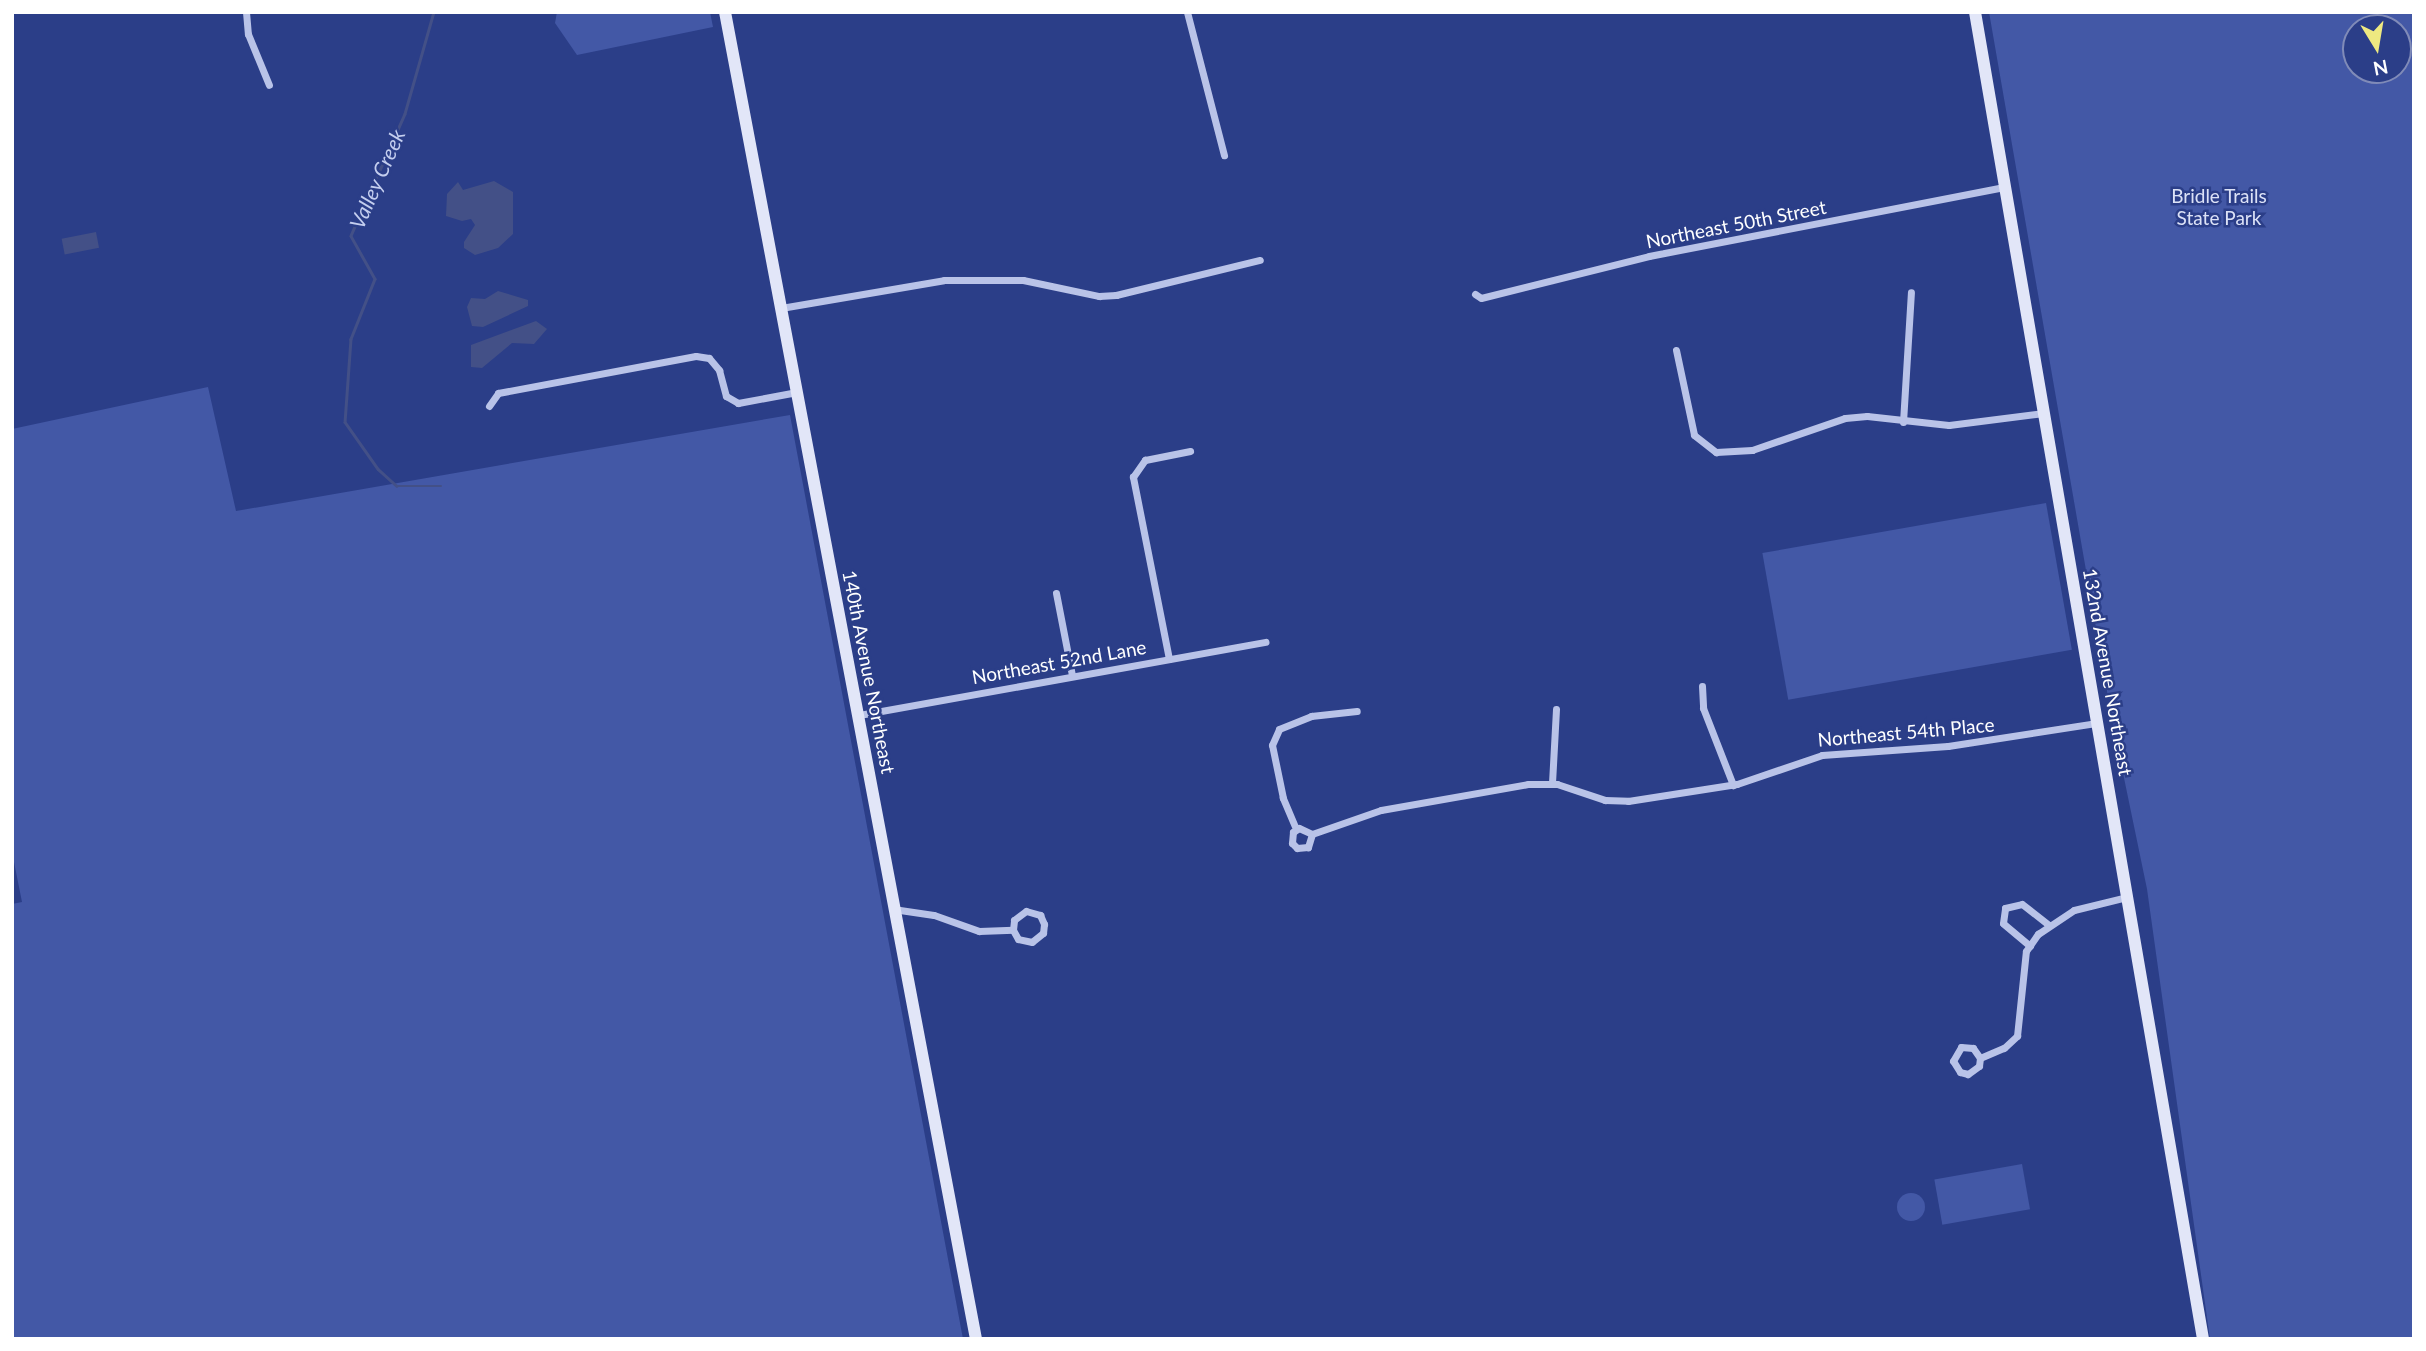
<!DOCTYPE html>
<html>
<head>
<meta charset="utf-8">
<style>
	body { margin:0 }
	#map { position:relative; width:2426px; height:1351px; overflow:hidden; background:#2b3e88; font-family:Lato,sans-serif }
	div>[style] { position:absolute }
	[style*='--x'] { left:calc(var(--x)*1px); top:calc(var(--y)*1px); width:calc(var(--w)*1px); rotate:calc(var(--a)*1deg) }
	.green>* { inset:0; background:#4358a6; transform-origin:0 0 }
	.round { border-radius:50% }
	.water>* { inset:0; background:#435087; transform-origin:0 0 }
	.stream>* { height:2.5px; margin:-1.25px; padding:0 1.25px; transform-origin:1.25px; border-radius:1.25px; background:#435087 }
	.street>* { height:7px; margin:-3.5px; padding:0 3.5px; transform-origin:3.5px; border-radius:3.5px; background:#b9c3e8 }
	.secondary>* { height:12px; margin:-6px; padding:0 6px; transform-origin:6px; border-radius:6px; background:#e2e6f8 }
	span { translate:-50% -50%; white-space:nowrap; text-align:center; line-height:1.15; -webkit-text-stroke:5px #2b3e88; paint-order:stroke }
	.park-label { font-size:19px; color:#dce2f7 }
	.street-label { font-size:19px; color:#fff }
	.water-label { font-size:21px; color:#c4ceef; font-style:italic }
	.frame { position:absolute; inset:0; border:14px solid #fff; pointer-events:none }
	.north { position:absolute; left:2342px; top:14px; width:70px; height:70px; box-sizing:border-box; background:#2b3e88; border:2px solid #808bb8; border-radius:50%; rotate:169deg; font-size:19px; font-weight:700; line-height:28px; text-align:center; color:#fff }
	.north::after { content:''; display:block; margin:auto; width:24px; height:32px; background:#eee981; clip-path:polygon(50% 0,100% 100%,50% 72%,0 100%) }
</style>
</head>
<body>
<div id="map">
	<div class="green">
		<div style="clip-path:polygon(557px 12px,710px 12px,713px 27px,577px 55px,555px 23px)"></div>
		<div style="clip-path:polygon(evenodd,1989px 12px,2414px 12px,2414px 1339px,2210px 1339px,2147px 889px,2112px 720px,1989px 12px,2356px 28px,2398px 28px,2398px 70px,2356px 70px,2356px 28px)"></div>
		<div style="clip-path:polygon(208px 387px,236px 511px,790px 415px,963px 1339px,12px 1339px,12px 904px,22px 902px,12px 852px,12px 429px)"></div>
		<div style="left:2046px;top:503px;width:149px;height:288px;rotate:80deg"></div>
		<div style="left:2022px;top:1164px;width:46px;height:89px;rotate:80deg"></div>
		<div class="round" style="left:1897px;top:1193px;width:28px;height:28px"></div>
	</div>
	<div class="water">
		<div style="clip-path:polygon(494px 181px,513px 192px,513px 234px,498px 248px,475px 255px,464px 248px,464px 242px,475px 225px,471px 219px,462px 221px,446px 216px,447px 194px,458px 182px,463px 190px)"></div>
		<div style="left:96px;top:232px;width:16px;height:35px;rotate:79deg"></div>
		<div style="clip-path:polygon(498px 291px,528px 300px,528px 306px,483px 327px,472px 326px,467px 307px,471px 298px,485px 299px)"></div>
		<div style="clip-path:polygon(536px 321px,547px 329px,534px 344px,512px 343px,482px 368px,471px 367px,471px 345px)"></div>
	</div>
	<div class="stream">
		<div style="--x:434;--y:12;--w:106;--a:105.9"></div>
		<div style="--x:405;--y:114;--w:133;--a:113.9"></div>
		<div style="--x:351;--y:236;--w:49;--a:60.8"></div>
		<div style="--x:375;--y:279;--w:65;--a:111.8"></div>
		<div style="--x:351;--y:339;--w:83;--a:94.1"></div>
		<div style="--x:345;--y:422;--w:57;--a:54.9"></div>
		<div style="--x:378;--y:469;--w:25;--a:42"></div>
		<div style="--x:397;--y:486;--w:44;--a:0"></div>
	</div>
	<div class="street">
		<div style="--x:246;--y:12;--w:22;--a:85"></div>
		<div style="--x:248;--y:34;--w:55;--a:67.6"></div>
		<div style="--x:1187;--y:12;--w:148;--a:75.5"></div>
		<div style="--x:1475;--y:294;--w:7;--a:34"></div>
		<div style="--x:1481;--y:298;--w:173;--a:-14"></div>
		<div style="--x:1649;--y:256;--w:363;--a:-11"></div>
		<div style="--x:781;--y:308;--w:165;--a:-9.7"></div>
		<div style="--x:944;--y:280;--w:79;--a:0"></div>
		<div style="--x:1023;--y:280;--w:78;--a:11.9"></div>
		<div style="--x:1099;--y:296;--w:17;--a:-3"></div>
		<div style="--x:1116;--y:295;--w:148;--a:-13.7"></div>
		<div style="--x:1676;--y:350;--w:87;--a:78"></div>
		<div style="--x:1694;--y:435;--w:28;--a:38"></div>
		<div style="--x:1716;--y:452;--w:36;--a:-3"></div>
		<div style="--x:1752;--y:450;--w:98;--a:-19"></div>
		<div style="--x:1845;--y:418;--w:22;--a:-5"></div>
		<div style="--x:1867;--y:416;--w:82;--a:6.3"></div>
		<div style="--x:1949;--y:425;--w:96;--a:-7.2"></div>
		<div style="--x:489;--y:406;--w:16;--a:-55"></div>
		<div style="--x:498;--y:393;--w:201;--a:-10.6"></div>
		<div style="--x:696;--y:356;--w:13;--a:9"></div>
		<div style="--x:709;--y:358;--w:16;--a:50"></div>
		<div style="--x:719;--y:370;--w:27;--a:75"></div>
		<div style="--x:726;--y:396;--w:14;--a:30"></div>
		<div style="--x:738;--y:403;--w:60;--a:-10.6"></div>
		<div style="--x:1903;--y:422;--w:130;--a:-86.5"></div>
		<div style="--x:1056;--y:593;--w:84;--a:79"></div>
		<div style="--x:1169;--y:659;--w:186;--a:-101.2"></div>
		<div style="--x:1133;--y:477;--w:21;--a:-55"></div>
		<div style="--x:1145;--y:460;--w:46;--a:-11.3"></div>
		<div style="--x:1702;--y:686;--w:22;--a:87"></div>
		<div style="--x:1703;--y:708;--w:83;--a:68.7"></div>
		<div style="--x:859;--y:715;--w:413;--a:-10.2"></div>
		<div style="--x:1552;--y:783;--w:74;--a:-86.9"></div>
		<div style="--x:1296;--y:829;--w:34;--a:-113"></div>
		<div style="--x:1283;--y:798;--w:54;--a:-101.7"></div>
		<div style="--x:1272;--y:745;--w:17;--a:-66"></div>
		<div style="--x:1279;--y:729;--w:35;--a:-22"></div>
		<div style="--x:1311;--y:716;--w:46;--a:-6.2"></div>
		<div style="--x:1312;--y:834;--w:14;--a:107"></div>
		<div style="--x:1308;--y:847;--w:11;--a:175"></div>
		<div style="--x:1297;--y:848;--w:7;--a:-135"></div>
		<div style="--x:1292;--y:843;--w:11;--a:-85"></div>
		<div style="--x:1293;--y:832;--w:7;--a:-34"></div>
		<div style="--x:1299;--y:828;--w:14;--a:25"></div>
		<div style="--x:1312;--y:834;--w:73;--a:-19.2"></div>
		<div style="--x:1381;--y:810;--w:149;--a:-10"></div>
		<div style="--x:1528;--y:784;--w:29;--a:0"></div>
		<div style="--x:1557;--y:784;--w:51;--a:18.4"></div>
		<div style="--x:1605;--y:800;--w:23;--a:2"></div>
		<div style="--x:1628;--y:801;--w:110;--a:-8.9"></div>
		<div style="--x:1737;--y:784;--w:90;--a:-18.8"></div>
		<div style="--x:1822;--y:755;--w:126;--a:-4.1"></div>
		<div style="--x:1948;--y:746;--w:151;--a:-8.8"></div>
		<div style="--x:893;--y:909;--w:41;--a:8.3"></div>
		<div style="--x:934;--y:915;--w:48;--a:19.6"></div>
		<div style="--x:979;--y:931;--w:34;--a:-2"></div>
		<div style="--x:1013;--y:930;--w:10;--a:-84"></div>
		<div style="--x:1014;--y:920;--w:15;--a:-37"></div>
		<div style="--x:1026;--y:911;--w:15;--a:16"></div>
		<div style="--x:1040;--y:915;--w:10;--a:66"></div>
		<div style="--x:1044;--y:924;--w:9;--a:96"></div>
		<div style="--x:1043;--y:933;--w:14;--a:141"></div>
		<div style="--x:1032;--y:942;--w:14;--a:-168"></div>
		<div style="--x:1018;--y:939;--w:10;--a:-119"></div>
		<div style="--x:2030;--y:946;--w:35;--a:-140"></div>
		<div style="--x:2003;--y:923;--w:15;--a:-82"></div>
		<div style="--x:2005;--y:908;--w:17;--a:-13"></div>
		<div style="--x:2022;--y:904;--w:34;--a:38"></div>
		<div style="--x:1980;--y:1058;--w:8;--a:97"></div>
		<div style="--x:1979;--y:1066;--w:14;--a:144"></div>
		<div style="--x:1968;--y:1074;--w:8;--a:-166"></div>
		<div style="--x:1960;--y:1072;--w:13;--a:-122"></div>
		<div style="--x:1953;--y:1061;--w:16;--a:-60"></div>
		<div style="--x:1961;--y:1047;--w:12;--a:5"></div>
		<div style="--x:1973;--y:1048;--w:12;--a:55"></div>
		<div style="--x:1980;--y:1058;--w:26;--a:-23"></div>
		<div style="--x:2004;--y:1048;--w:18;--a:-43"></div>
		<div style="--x:2017;--y:1036;--w:85;--a:-84"></div>
		<div style="--x:2026;--y:951;--w:21;--a:-55"></div>
		<div style="--x:2038;--y:934;--w:43;--a:-33.7"></div>
		<div style="--x:2074;--y:910;--w:55;--a:-13.8"></div>
	</div>
	<div class="secondary">
		<div style="--x:725;--y:12;--w:1351;--a:79.29"></div>
		<div style="--x:1975;--y:12;--w:1346;--a:80.25"></div>
	</div>
	<div class="park-label">
		<span style="left:2219px;top:207px">Bridle Trails<br>State Park</span>
	</div>
	<div class="street-label">
		<span style="left:1736px;top:224px;rotate:-11deg">Northeast 50th Street</span>
		<span style="left:1059px;top:662px;rotate:-10deg">Northeast 52nd Lane</span>
		<span style="left:869px;top:672px;rotate:79deg">140th Avenue Northeast</span>
		<span style="left:2108px;top:672px;rotate:80deg">132nd Avenue Northeast</span>
		<span style="left:1906px;top:732px;rotate:-5deg">Northeast 54th Place</span>
	</div>
	<div class="water-label">
		<span style="left:377px;top:179px;rotate:-66deg">Valley Creek</span>
	</div>
	<div class="frame"></div>
	<div class="north">N</div>
</div>
</body>
</html>
